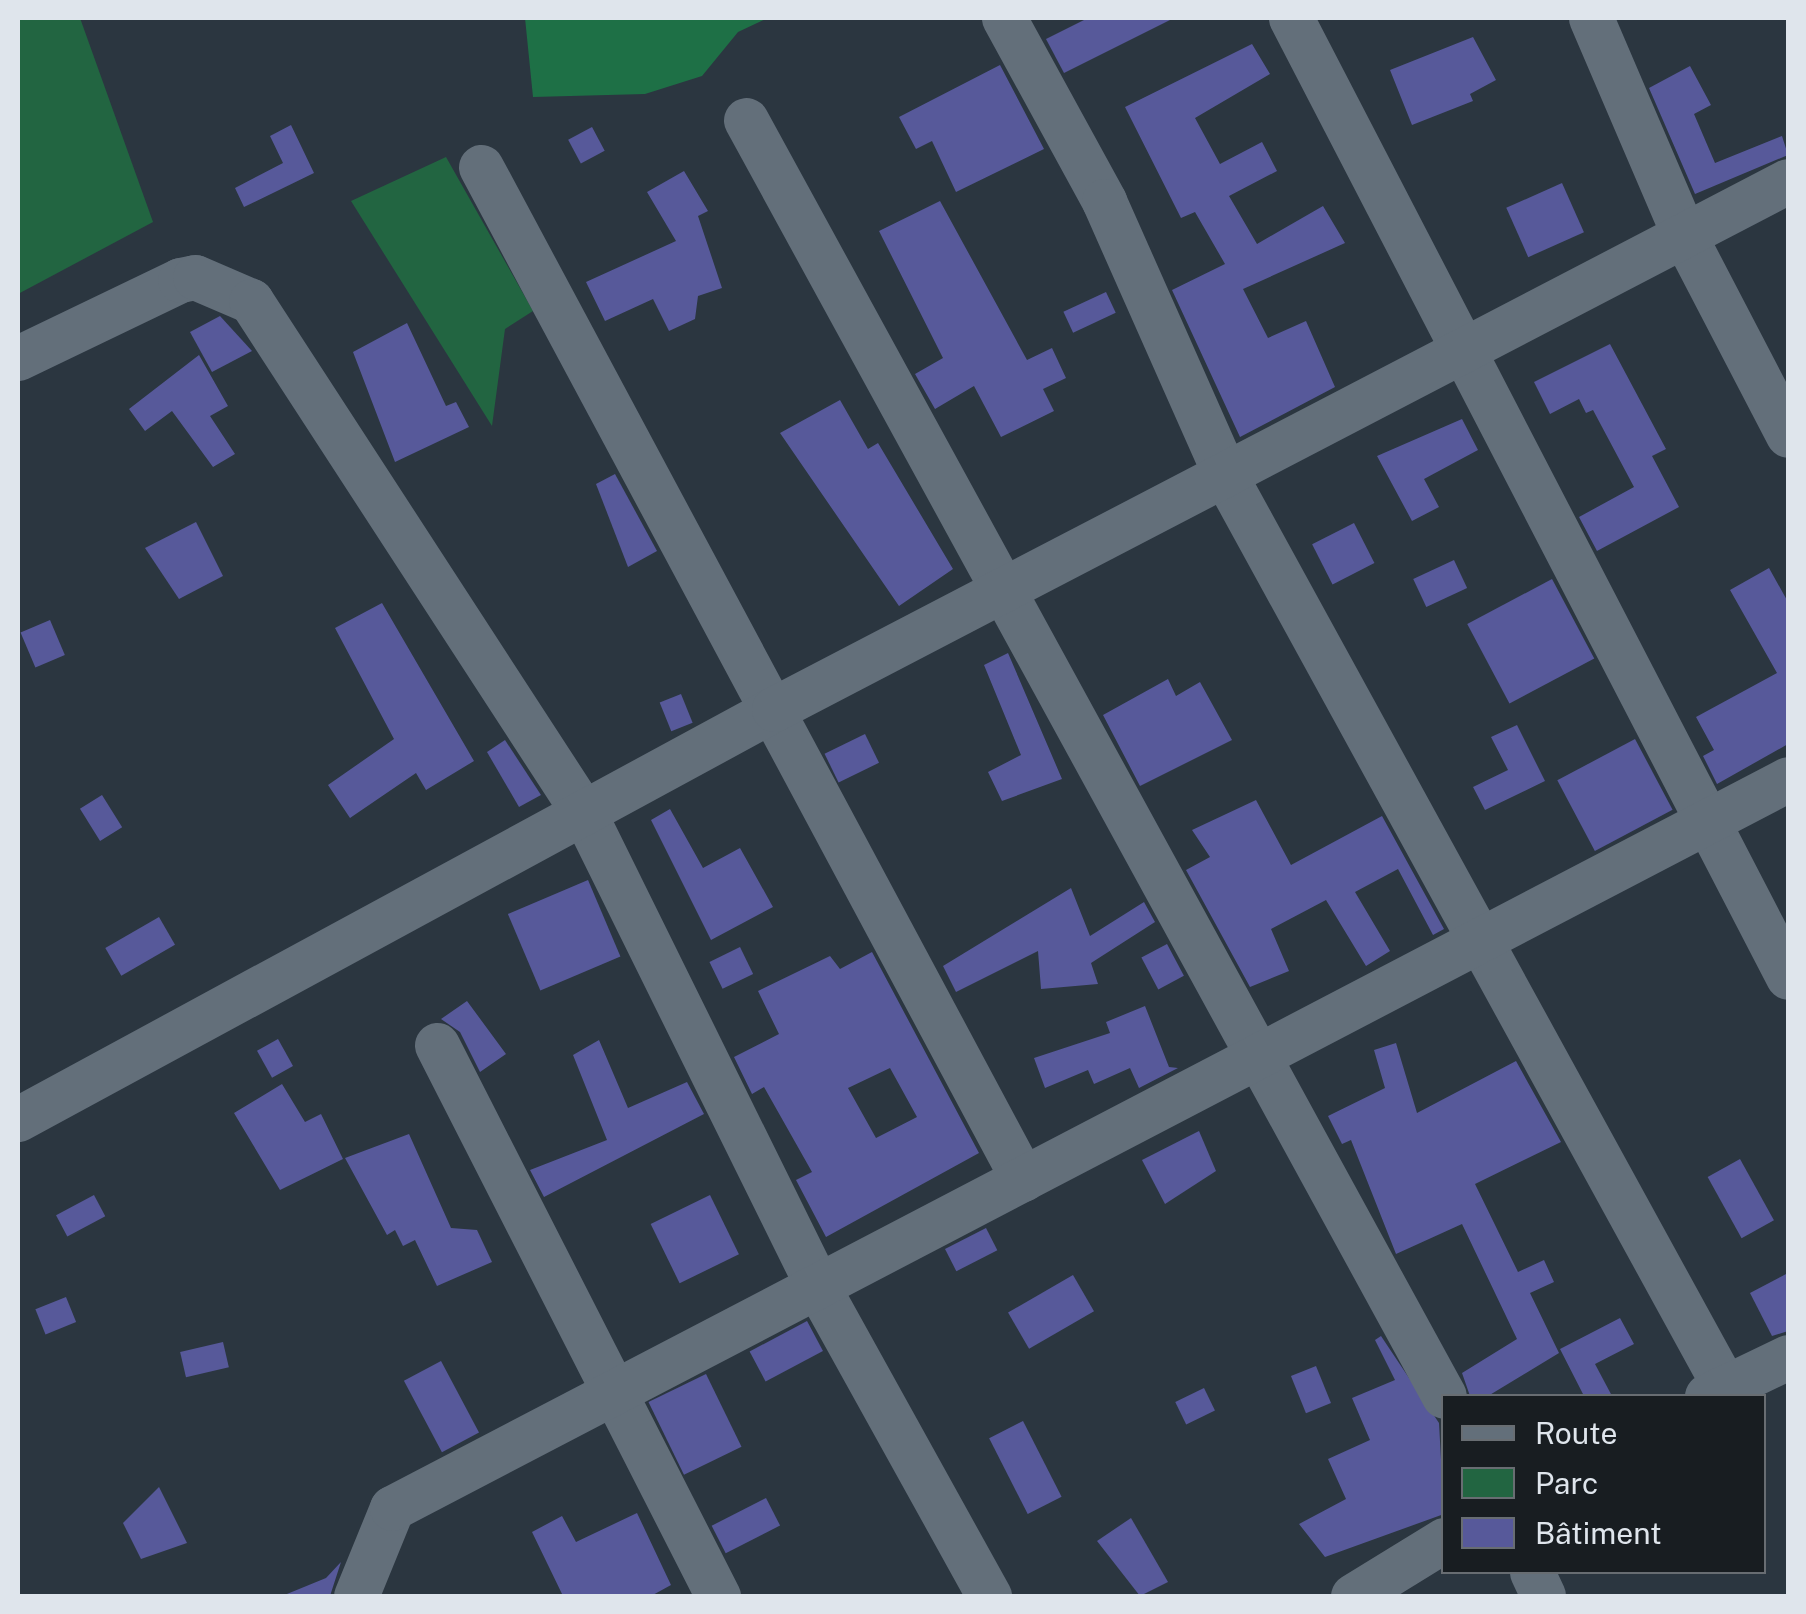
<!DOCTYPE html>
<html>
<head>
<meta charset="utf-8">
<style>
	body { margin:0 }
	#map { position:relative; width:1806px; height:1614px; overflow:hidden; background:#2b3640; font-family:"Public Sans",sans-serif }
	div>[style] { position:absolute }
	[style*='--x'] { left:calc(var(--x)*1px); top:calc(var(--y)*1px); width:calc(var(--w)*1px); rotate:calc(var(--a)*1deg) }
	.green>* { inset:0; background:#226541 }
	.forest>* { inset:0; background:#1e7046 }
	.building>* { inset:0; background:#57599a; transform-origin:0 0 }
	.minor>* { height:45px; margin:-22.5px; padding:0 22.5px; transform-origin:22.5px; border-radius:22.5px; background:#636f7a }
	span { translate:-50% -50%; white-space:nowrap; text-align:center; line-height:1.15; -webkit-text-stroke:8px #181d21; paint-order:stroke }
	.frame { position:absolute; inset:0; border:20px solid #dfe5ec; pointer-events:none }
	.legend { position:absolute; left:1441px; top:1394px; width:325px; height:180px; box-sizing:border-box; background:#181d21; border:2px solid #686d72; margin:0; padding:12px 18px; list-style:none; font-size:30px; color:#dfe5ec }
	.legend li { display:flex; align-items:center; gap:20px; height:50px }
	.legend b { width:50px; border:2px solid #686d72 }
</style>
</head>
<body>
<div id="map">
	<div class="green">
		<div style="clip-path:polygon(18px 18px,80px 18px,153px 222px,18px 294px)"></div>
		<div style="clip-path:polygon(446px 157px,533px 311px,505px 329px,492px 426px,351px 201px)"></div>
	</div>
	<div class="forest">
		<div style="clip-path:polygon(525px 18px,768px 18px,738px 32px,702px 76px,645px 94px,533px 97px)"></div>
	</div>
	<div class="building">
		<div style="clip-path:polygon(1088px 18px,1174px 18px,1064px 73px,1046px 39px)"></div>
		<div style="clip-path:polygon(1473px 37px,1496px 80px,1470px 94px,1473px 101px,1412px 125px,1390px 70px)"></div>
		<div style="clip-path:polygon(1252px 44px,1270px 74px,1195px 118px,1220px 164px,1262px 142px,1277px 171px,1229px 196px,1257px 244px,1323px 206px,1345px 243px,1243px 289px,1268px 338px,1306px 321px,1335px 387px,1240px 437px,1172px 290px,1225px 264px,1195px 212px,1181px 218px,1125px 107px)"></div>
		<div style="clip-path:polygon(1000px 65px,1044px 149px,956px 192px,932px 141px,916px 149px,899px 117px)"></div>
		<div style="clip-path:polygon(1690px 66px,1711px 105px,1694px 114px,1715px 163px,1782px 136px,1788px 155px,1695px 194px,1649px 88px)"></div>
		<div style="clip-path:polygon(291px 125px,314px 173px,244px 207px,235px 188px,283px 163px,270px 136px)"></div>
		<div style="left:592px;top:127px;width:27px;height:27px;rotate:62deg"></div>
		<div style="clip-path:polygon(684px 171px,708px 211px,698px 216px,722px 288px,698px 296px,695px 319px,669px 331px,653px 299px,605px 321px,586px 282px,676px 241px,647px 192px)"></div>
		<div style="left:1562px;top:183px;width:54px;height:61px;rotate:66deg"></div>
		<div style="clip-path:polygon(940px 201px,1027px 360px,1052px 348px,1066px 378px,1043px 389px,1054px 411px,1001px 437px,974px 386px,935px 409px,915px 374px,943px 358px,879px 231px)"></div>
		<div style="left:1106px;top:292px;width:23px;height:47px;rotate:65deg"></div>
		<div style="clip-path:polygon(220px 316px,252px 351px,212px 372px,190px 332px)"></div>
		<div style="clip-path:polygon(407px 323px,446px 406px,456px 402px,469px 427px,395px 462px,353px 352px)"></div>
		<div style="clip-path:polygon(1610px 344px,1666px 449px,1652px 456px,1679px 507px,1597px 551px,1579px 517px,1634px 487px,1593px 410px,1586px 413px,1579px 399px,1550px 414px,1534px 382px)"></div>
		<div style="clip-path:polygon(199px 355px,228px 406px,210px 416px,235px 454px,213px 467px,172px 411px,145px 431px,129px 409px)"></div>
		<div style="clip-path:polygon(840px 400px,868px 449px,878px 443px,953px 569px,899px 606px,780px 433px)"></div>
		<div style="clip-path:polygon(1462px 419px,1478px 450px,1424px 479px,1439px 507px,1412px 521px,1377px 456px)"></div>
		<div style="clip-path:polygon(615px 474px,657px 551px,628px 567px,596px 484px)"></div>
		<div style="clip-path:polygon(196px 522px,223px 576px,179px 599px,145px 548px)"></div>
		<div style="left:1354px;top:523px;width:45px;height:47px;rotate:63deg"></div>
		<div style="left:1454px;top:560px;width:31px;height:45px;rotate:65deg"></div>
		<div style="clip-path:polygon(1769px 568px,1788px 602px,1788px 744px,1717px 784px,1703px 756px,1714px 750px,1696px 717px,1777px 673px,1730px 590px)"></div>
		<div style="left:1552px;top:579px;width:90px;height:96px;rotate:62deg"></div>
		<div style="clip-path:polygon(382px 603px,474px 761px,426px 790px,416px 773px,350px 818px,328px 785px,394px 739px,335px 628px)"></div>
		<div style="left:50px;top:620px;width:38px;height:32px;rotate:67deg"></div>
		<div style="clip-path:polygon(1008px 653px,1062px 779px,1002px 801px,988px 772px,1021px 755px,984px 665px)"></div>
		<div style="clip-path:polygon(1168px 679px,1176px 696px,1200px 682px,1232px 740px,1140px 786px,1103px 715px)"></div>
		<div style="left:681px;top:694px;width:31px;height:23px;rotate:68deg"></div>
		<div style="clip-path:polygon(1517px 725px,1545px 781px,1485px 810px,1473px 787px,1508px 770px,1491px 737px)"></div>
		<div style="left:865px;top:734px;width:32px;height:45px;rotate:64deg"></div>
		<div style="left:1635px;top:739px;width:80px;height:88px;rotate:62deg"></div>
		<div style="clip-path:polygon(505px 740px,541px 795px,519px 807px,487px 752px)"></div>
		<div style="left:102px;top:795px;width:38px;height:26px;rotate:58deg"></div>
		<div style="clip-path:polygon(1256px 800px,1291px 865px,1382px 816px,1444px 929px,1433px 935px,1398px 869px,1355px 892px,1390px 951px,1366px 966px,1326px 900px,1271px 929px,1289px 971px,1250px 987px,1186px 870px,1210px 857px,1192px 830px)"></div>
		<div style="clip-path:polygon(670px 809px,703px 868px,740px 848px,773px 907px,711px 940px,651px 820px)"></div>
		<div style="left:588px;top:880px;width:83px;height:87px;rotate:67deg"></div>
		<div style="clip-path:polygon(1071px 888px,1090px 936px,1144px 902px,1155px 922px,1091px 963px,1098px 984px,1041px 989px,1038px 951px,956px 992px,943px 966px)"></div>
		<div style="left:159px;top:917px;width:32px;height:62px;rotate:60deg"></div>
		<div style="left:1167px;top:944px;width:36px;height:29px;rotate:62deg"></div>
		<div style="left:740px;top:947px;width:30px;height:34px;rotate:64deg"></div>
		<div style="clip-path:polygon(evenodd,872px 952px,979px 1153px,826px 1237px,796px 1180px,812px 1172px,764px 1087px,752px 1094px,734px 1057px,779px 1034px,758px 991px,830px 956px,840px 969px,872px 952px,890px 1068px,917px 1117px,876px 1138px,848px 1088px,890px 1068px)"></div>
		<div style="clip-path:polygon(467px 1001px,506px 1054px,480px 1072px,460px 1032px,441px 1019px)"></div>
		<div style="clip-path:polygon(1145px 1006px,1169px 1067px,1178px 1068px,1139px 1088px,1130px 1068px,1094px 1084px,1088px 1070px,1045px 1088px,1034px 1058px,1110px 1033px,1106px 1022px)"></div>
		<div style="left:278px;top:1039px;width:31px;height:24px;rotate:61deg"></div>
		<div style="clip-path:polygon(599px 1040px,628px 1108px,687px 1082px,704px 1114px,544px 1197px,530px 1170px,607px 1140px,573px 1055px)"></div>
		<div style="clip-path:polygon(1396px 1043px,1417px 1113px,1516px 1061px,1561px 1142px,1475px 1184px,1518px 1272px,1544px 1260px,1554px 1282px,1530px 1293px,1559px 1353px,1488px 1396px,1470px 1396px,1462px 1373px,1517px 1339px,1462px 1224px,1396px 1254px,1351px 1140px,1342px 1144px,1328px 1116px,1385px 1088px,1374px 1050px)"></div>
		<div style="clip-path:polygon(282px 1084px,305px 1122px,321px 1114px,343px 1159px,280px 1190px,234px 1113px)"></div>
		<div style="clip-path:polygon(1199px 1131px,1216px 1171px,1165px 1204px,1142px 1160px)"></div>
		<div style="clip-path:polygon(409px 1134px,451px 1228px,477px 1230px,492px 1262px,437px 1286px,415px 1240px,403px 1246px,395px 1230px,387px 1235px,345px 1158px)"></div>
		<div style="left:1740px;top:1159px;width:70px;height:37px;rotate:61deg"></div>
		<div style="left:94px;top:1195px;width:24px;height:43px;rotate:62deg"></div>
		<div style="left:710px;top:1195px;width:66px;height:66px;rotate:64deg"></div>
		<div style="left:986px;top:1228px;width:25px;height:46px;rotate:63deg"></div>
		<div style="clip-path:polygon(1788px 1273px,1788px 1331px,1772px 1336px,1750px 1293px)"></div>
		<div style="left:1073px;top:1275px;width:42px;height:75px;rotate:60deg"></div>
		<div style="left:66px;top:1297px;width:27px;height:33px;rotate:68deg"></div>
		<div style="clip-path:polygon(1620px 1318px,1634px 1344px,1595px 1364px,1612px 1396px,1584px 1396px,1560px 1349px)"></div>
		<div style="left:807px;top:1321px;width:34px;height:65px;rotate:62deg"></div>
		<div style="clip-path:polygon(1381px 1336px,1439px 1423px,1444px 1514px,1325px 1557px,1299px 1524px,1346px 1499px,1328px 1459px,1370px 1440px,1352px 1398px,1395px 1380px,1375px 1340px)"></div>
		<div style="left:223px;top:1342px;width:26px;height:44px;rotate:77deg"></div>
		<div style="left:441px;top:1361px;width:81px;height:42px;rotate:62deg"></div>
		<div style="left:1316px;top:1366px;width:40px;height:27px;rotate:68deg"></div>
		<div style="left:706px;top:1374px;width:81px;height:64px;rotate:64deg"></div>
		<div style="left:1204px;top:1388px;width:25px;height:32px;rotate:64deg"></div>
		<div style="left:1023px;top:1421px;width:85px;height:38px;rotate:63deg"></div>
		<div style="clip-path:polygon(159px 1487px,187px 1543px,141px 1559px,123px 1523px)"></div>
		<div style="left:766px;top:1498px;width:31px;height:61px;rotate:63deg"></div>
		<div style="clip-path:polygon(637px 1513px,671px 1585px,651px 1596px,563px 1596px,532px 1532px,562px 1516px,576px 1542px)"></div>
		<div style="clip-path:polygon(1131px 1518px,1168px 1582px,1140px 1596px,1097px 1541px)"></div>
		<div style="clip-path:polygon(341px 1562px,330px 1596px,282px 1596px,326px 1578px)"></div>
	</div>
	<div class="minor">
		<div style="--x:1004;--y:18;--w:209;--a:61.3"></div>
		<div style="--x:1104;--y:201;--w:304;--a:66.1"></div>
		<div style="--x:1227;--y:479;--w:1036;--a:61.26"></div>
		<div style="--x:1291;--y:18;--w:1080;--a:62.6"></div>
		<div style="--x:1591;--y:18;--w:238;--a:66.8"></div>
		<div style="--x:1685;--y:237;--w:223;--a:62.5"></div>
		<div style="--x:746;--y:120;--w:1454;--a:61.32"></div>
		<div style="--x:481;--y:167;--w:1148;--a:61.83"></div>
		<div style="--x:18;--y:358;--w:180;--a:-25.7"></div>
		<div style="--x:180;--y:280;--w:15;--a:-11"></div>
		<div style="--x:195;--y:277;--w:61;--a:23.2"></div>
		<div style="--x:251;--y:301;--w:613;--a:56.98"></div>
		<div style="--x:585;--y:815;--w:531;--a:63.72"></div>
		<div style="--x:820;--y:1291;--w:349;--a:61"></div>
		<div style="--x:437;--y:1045;--w:619;--a:62.98"></div>
		<div style="--x:18;--y:1119;--w:860;--a:-28.47"></div>
		<div style="--x:774;--y:709;--w:1143;--a:-27.51"></div>
		<div style="--x:1707;--y:1396;--w:90;--a:-25.7"></div>
		<div style="--x:1532;--y:1572;--w:26;--a:65"></div>
		<div style="--x:356;--y:1596;--w:95;--a:-67.8"></div>
		<div style="--x:392;--y:1508;--w:1575;--a:-27.57"></div>
		<div style="--x:1353;--y:1596;--w:107;--a:-31.6"></div>
	</div>
	<div class="frame"></div>
	<ul class="legend">
	<li><b style="height:12px;background:#636f7a"></b>Route</li>
	<li><b style="height:28px;background:#226541"></b>Parc</li>
	<li><b style="height:28px;background:#57599a"></b>Bâtiment</li>
	</ul>
</div>
</body>
</html>
